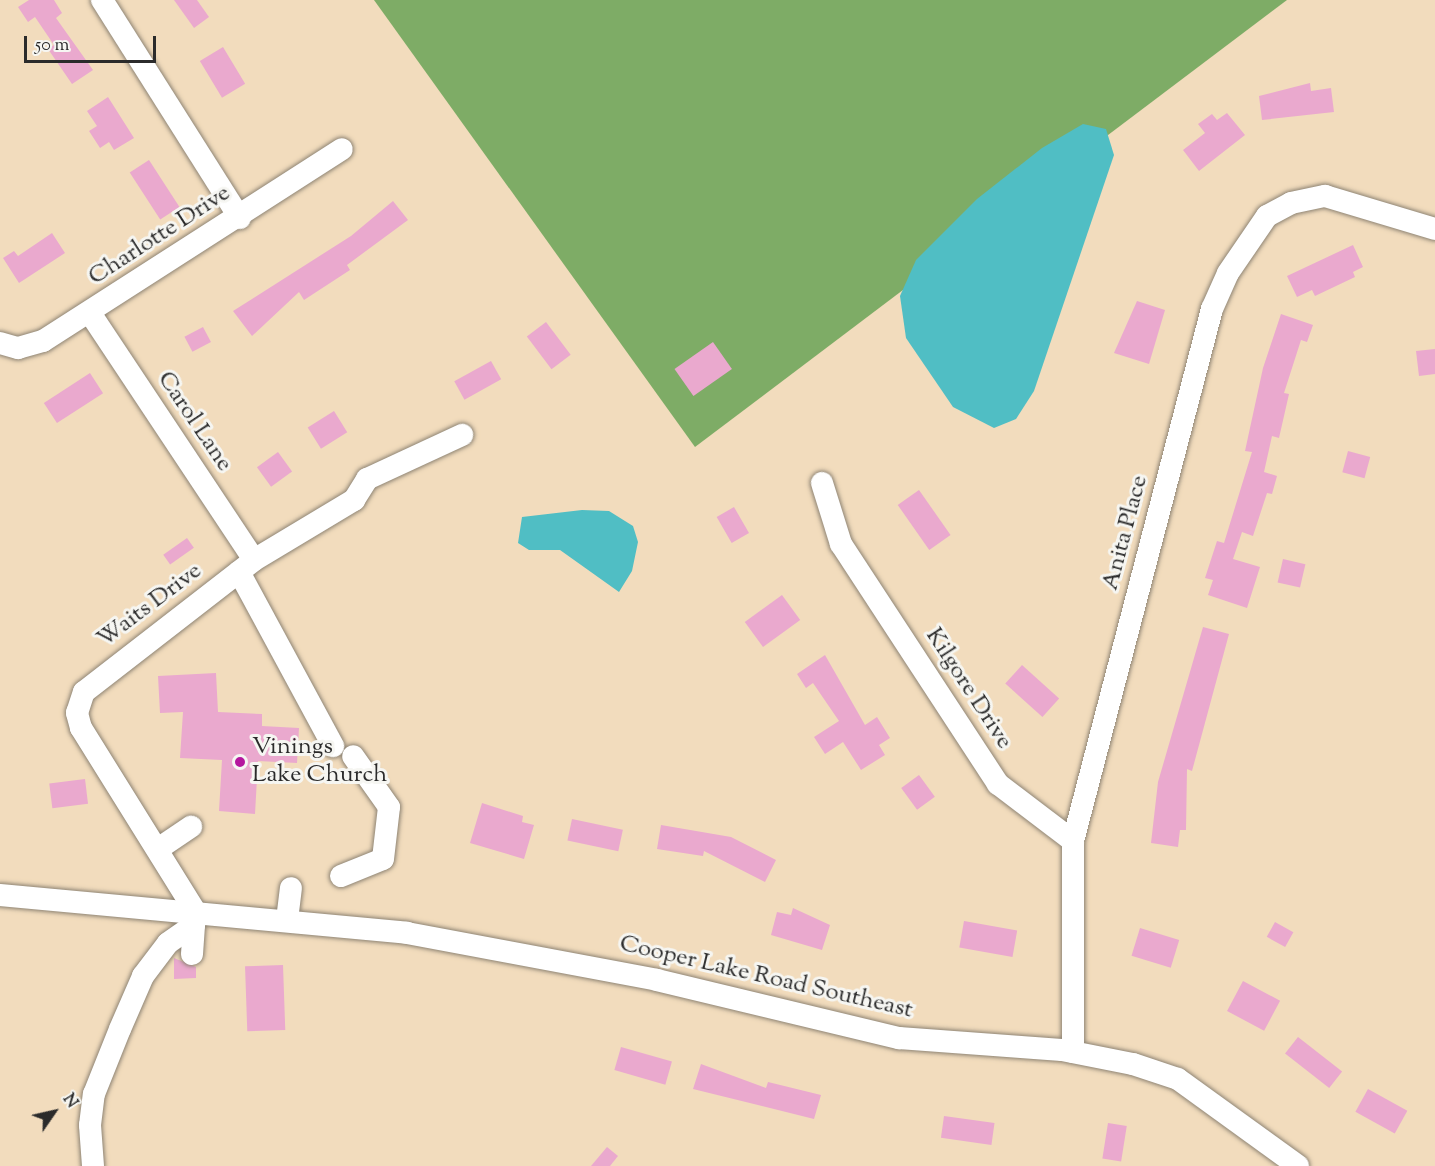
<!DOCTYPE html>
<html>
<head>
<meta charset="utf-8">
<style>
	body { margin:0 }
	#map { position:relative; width:1435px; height:1166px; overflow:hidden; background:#f2dcbd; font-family:"Sorts Mill Goudy",serif }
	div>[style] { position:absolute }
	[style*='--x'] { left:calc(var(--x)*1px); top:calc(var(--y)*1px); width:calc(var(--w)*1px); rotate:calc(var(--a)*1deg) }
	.forest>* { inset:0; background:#7eac66 }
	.water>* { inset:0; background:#50bec4 }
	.building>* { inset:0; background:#eaa9ce; transform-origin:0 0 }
	.roads { filter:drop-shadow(0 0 2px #8e8474) drop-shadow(0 0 2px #8e8474) }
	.minor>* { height:22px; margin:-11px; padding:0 11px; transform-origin:11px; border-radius:11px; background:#fff }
	.dots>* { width:16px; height:16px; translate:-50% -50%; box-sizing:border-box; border:3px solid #f6f6f2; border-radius:50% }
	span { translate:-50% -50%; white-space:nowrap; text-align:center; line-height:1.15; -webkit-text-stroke:6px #f6f6f2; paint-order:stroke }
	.street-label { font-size:24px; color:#2b2b2b }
	.poi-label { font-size:24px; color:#2b2b2b }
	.left { translate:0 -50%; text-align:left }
	.north { position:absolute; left:24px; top:1082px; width:60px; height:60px; -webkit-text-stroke:4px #f6f6f2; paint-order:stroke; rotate:56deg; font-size:16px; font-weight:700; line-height:24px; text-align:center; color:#2b2b2b }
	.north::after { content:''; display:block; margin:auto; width:21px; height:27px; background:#2b2b2b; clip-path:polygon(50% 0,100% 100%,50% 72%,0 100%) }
	.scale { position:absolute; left:24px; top:36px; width:132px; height:27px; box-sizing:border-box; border:3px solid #2b2b2b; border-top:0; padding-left:8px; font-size:18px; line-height:21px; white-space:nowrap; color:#2b2b2b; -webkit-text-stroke:4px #f6f6f2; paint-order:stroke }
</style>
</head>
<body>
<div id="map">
	<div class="forest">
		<div style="clip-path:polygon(374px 0,1287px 0,695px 447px)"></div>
	</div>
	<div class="water">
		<div style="clip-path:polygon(1083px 124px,1106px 129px,1114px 155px,1034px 391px,1016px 419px,994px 428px,953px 407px,906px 338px,900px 296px,916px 260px,977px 199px,1042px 148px)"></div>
		<div style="clip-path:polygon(582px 510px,609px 511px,633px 526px,638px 542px,632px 571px,619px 592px,560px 550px,529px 550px,518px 543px,522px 517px)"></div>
	</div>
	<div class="building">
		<div style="clip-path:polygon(29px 0,54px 0,62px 13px,56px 18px,93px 70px,72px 84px,48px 49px,54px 45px,35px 17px,28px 22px,18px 7px)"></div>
		<div style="clip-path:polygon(174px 0,197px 0,209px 17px,194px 28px)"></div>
		<div style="left:223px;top:47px;width:43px;height:27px;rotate:59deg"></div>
		<div style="clip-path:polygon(1310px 83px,1311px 91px,1331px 88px,1334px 112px,1262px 120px,1259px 96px)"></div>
		<div style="clip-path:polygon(108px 97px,134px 138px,114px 150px,109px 142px,100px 148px,89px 131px,97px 126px,87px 111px)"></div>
		<div style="clip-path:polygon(1227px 113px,1245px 135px,1199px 171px,1183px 150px,1205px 133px,1198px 124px,1212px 114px,1217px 120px)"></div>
		<div style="left:149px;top:160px;width:56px;height:23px;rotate:57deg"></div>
		<div style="clip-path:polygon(393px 201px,408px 220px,347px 265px,350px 270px,304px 300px,299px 292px,252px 336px,233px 311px,351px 236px)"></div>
		<div style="clip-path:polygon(52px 233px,65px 253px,19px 283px,3px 258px,14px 251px,18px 256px)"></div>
		<div style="clip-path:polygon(1353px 245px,1363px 267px,1353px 272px,1355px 277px,1315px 296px,1312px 290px,1297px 297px,1287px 276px)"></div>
		<div style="clip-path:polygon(1137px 301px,1165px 310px,1149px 364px,1114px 353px)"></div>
		<div style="clip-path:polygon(1281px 314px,1313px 325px,1307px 342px,1301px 340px,1284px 393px,1289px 394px,1279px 438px,1272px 436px,1264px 472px,1277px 476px,1272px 494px,1267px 493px,1253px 536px,1242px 532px,1233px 559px,1260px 567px,1247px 608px,1208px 595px,1213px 580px,1205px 578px,1217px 541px,1224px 543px,1252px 452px,1245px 451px,1263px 368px)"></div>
		<div style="left:546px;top:322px;width:41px;height:24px;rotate:53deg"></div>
		<div style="left:203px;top:327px;width:17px;height:21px;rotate:62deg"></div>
		<div style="left:713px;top:342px;width:33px;height:47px;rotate:55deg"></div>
		<div style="clip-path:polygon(1435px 349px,1435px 374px,1419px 376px,1416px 351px)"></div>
		<div style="left:491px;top:361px;width:21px;height:42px;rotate:61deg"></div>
		<div style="left:90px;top:373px;width:24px;height:55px;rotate:57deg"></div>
		<div style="left:334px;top:411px;width:25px;height:31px;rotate:58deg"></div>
		<div style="left:1348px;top:451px;width:23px;height:22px;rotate:15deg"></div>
		<div style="left:278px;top:452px;width:24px;height:26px;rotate:54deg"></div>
		<div style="left:919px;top:490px;width:55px;height:26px;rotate:55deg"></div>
		<div style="left:734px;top:507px;width:30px;height:20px;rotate:60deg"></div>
		<div style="left:187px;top:538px;width:12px;height:29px;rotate:55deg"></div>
		<div style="left:1283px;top:559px;width:23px;height:24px;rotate:13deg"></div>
		<div style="left:782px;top:595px;width:31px;height:46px;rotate:54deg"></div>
		<div style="clip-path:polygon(1203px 627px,1229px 634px,1192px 771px,1187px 769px,1186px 830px,1180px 830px,1178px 847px,1151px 843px,1158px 782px)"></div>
		<div style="clip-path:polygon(825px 655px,865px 725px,877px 717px,890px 738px,879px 745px,885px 755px,861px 770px,843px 742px,825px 754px,814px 737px,839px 721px,813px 683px,806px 688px,797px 674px)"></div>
		<div style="left:1022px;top:665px;width:50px;height:25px;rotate:42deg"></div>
		<div style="clip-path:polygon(216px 673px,218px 712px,262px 714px,262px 726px,299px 728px,297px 763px,258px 761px,255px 814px,219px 811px,222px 760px,180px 758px,183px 712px,160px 713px,158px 676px)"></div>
		<div style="left:919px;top:775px;width:27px;height:22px;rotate:54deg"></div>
		<div style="left:85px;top:779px;width:25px;height:36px;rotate:83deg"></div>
		<div style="clip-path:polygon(482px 803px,523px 816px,522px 822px,534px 825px,524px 859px,470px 843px)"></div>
		<div style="left:572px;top:819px;width:52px;height:22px;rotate:12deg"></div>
		<div style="clip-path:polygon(661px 825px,731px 837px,776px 860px,765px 882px,704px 851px,703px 856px,657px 849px)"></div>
		<div style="clip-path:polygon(793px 908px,830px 925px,822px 950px,771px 935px,777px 912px,791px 915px)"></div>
		<div style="left:964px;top:921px;width:54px;height:27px;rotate:10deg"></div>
		<div style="left:1275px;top:922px;width:21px;height:17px;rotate:29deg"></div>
		<div style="left:1140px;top:928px;width:41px;height:29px;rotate:17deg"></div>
		<div style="clip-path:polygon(174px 958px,196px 967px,196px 978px,174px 979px)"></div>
		<div style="left:283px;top:965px;width:65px;height:38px;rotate:88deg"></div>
		<div style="left:1243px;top:981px;width:42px;height:34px;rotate:28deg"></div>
		<div style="left:1298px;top:1037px;width:56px;height:21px;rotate:38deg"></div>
		<div style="left:621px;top:1047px;width:53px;height:24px;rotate:16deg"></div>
		<div style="clip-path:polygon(701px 1064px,766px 1088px,768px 1082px,821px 1095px,814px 1119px,693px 1089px)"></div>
		<div style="left:1368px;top:1089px;width:45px;height:26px;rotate:29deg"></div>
		<div style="left:944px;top:1116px;width:51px;height:22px;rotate:8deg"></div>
		<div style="left:1108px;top:1123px;width:19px;height:36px;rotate:9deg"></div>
		<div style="clip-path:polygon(607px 1147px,618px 1156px,610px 1166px,591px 1166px)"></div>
	</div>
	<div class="roads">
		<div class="minor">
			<div style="--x:102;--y:0;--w:258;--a:57.7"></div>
			<div style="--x:90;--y:313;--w:296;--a:56.4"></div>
			<div style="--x:0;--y:343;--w:19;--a:16"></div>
			<div style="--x:18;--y:348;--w:26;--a:-16"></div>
			<div style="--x:43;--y:341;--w:355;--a:-32.7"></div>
			<div style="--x:822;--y:483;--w:64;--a:72.7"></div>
			<div style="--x:841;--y:544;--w:287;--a:56.8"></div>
			<div style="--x:998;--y:784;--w:94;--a:37.2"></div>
			<div style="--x:239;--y:572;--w:198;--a:61.6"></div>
			<div style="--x:158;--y:849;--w:40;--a:-34"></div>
			<div style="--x:341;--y:876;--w:45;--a:-22"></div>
			<div style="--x:383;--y:859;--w:52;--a:-83.4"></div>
			<div style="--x:389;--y:807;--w:62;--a:-125.2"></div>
			<div style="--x:0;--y:895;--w:409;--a:5.3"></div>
			<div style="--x:407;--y:933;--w:254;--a:10.6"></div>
			<div style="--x:657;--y:980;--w:249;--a:13.5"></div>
			<div style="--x:899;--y:1038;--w:163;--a:4.2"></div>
			<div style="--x:1062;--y:1050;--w:72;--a:11.2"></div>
			<div style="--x:1133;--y:1064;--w:47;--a:18.4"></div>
			<div style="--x:1178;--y:1079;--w:148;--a:35.9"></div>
			<div style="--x:195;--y:911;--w:216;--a:-121.9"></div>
			<div style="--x:81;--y:728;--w:16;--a:-105"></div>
			<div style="--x:77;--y:713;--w:22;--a:-72"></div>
			<div style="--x:84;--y:692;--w:215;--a:-37.8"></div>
			<div style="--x:254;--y:560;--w:117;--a:-31"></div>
			<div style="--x:354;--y:500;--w:25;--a:-58"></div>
			<div style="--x:367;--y:479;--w:105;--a:-24.9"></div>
			<div style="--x:287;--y:920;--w:32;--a:-83"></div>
			<div style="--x:192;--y:954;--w:39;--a:-86"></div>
			<div style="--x:1073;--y:1052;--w:211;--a:-90"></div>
			<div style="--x:1073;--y:841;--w:550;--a:-75.36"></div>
			<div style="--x:1212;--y:309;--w:39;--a:-66"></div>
			<div style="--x:1228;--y:273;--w:69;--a:-55.6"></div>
			<div style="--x:1267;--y:216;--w:27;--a:-28"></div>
			<div style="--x:1291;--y:203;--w:35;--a:-12"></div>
			<div style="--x:1325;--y:196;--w:115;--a:16.7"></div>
			<div style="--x:93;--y:1166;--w:41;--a:-94.2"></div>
			<div style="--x:90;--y:1125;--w:31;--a:-83"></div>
			<div style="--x:94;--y:1094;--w:70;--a:-68.2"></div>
			<div style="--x:120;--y:1029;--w:58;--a:-66.5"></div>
			<div style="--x:143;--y:976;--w:41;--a:-52.9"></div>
			<div style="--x:168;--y:943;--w:32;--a:-35"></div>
		</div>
	</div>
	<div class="dots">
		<div style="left:240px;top:762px;background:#b5179e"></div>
	</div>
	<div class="street-label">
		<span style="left:160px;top:236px;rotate:-33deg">Charlotte Drive</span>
		<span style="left:194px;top:422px;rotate:56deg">Carol Lane</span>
		<span style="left:1126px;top:533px;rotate:-75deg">Anita Place</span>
		<span style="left:150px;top:606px;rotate:-37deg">Waits Drive</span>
		<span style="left:968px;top:689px;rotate:57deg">Kilgore Drive</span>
		<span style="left:766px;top:978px;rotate:13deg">Cooper Lake Road Southeast</span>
	</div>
	<div class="poi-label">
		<span class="left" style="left:252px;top:762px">Vinings<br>Lake Church</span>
	</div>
	<div class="north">N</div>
	<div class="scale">50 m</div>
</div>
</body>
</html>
